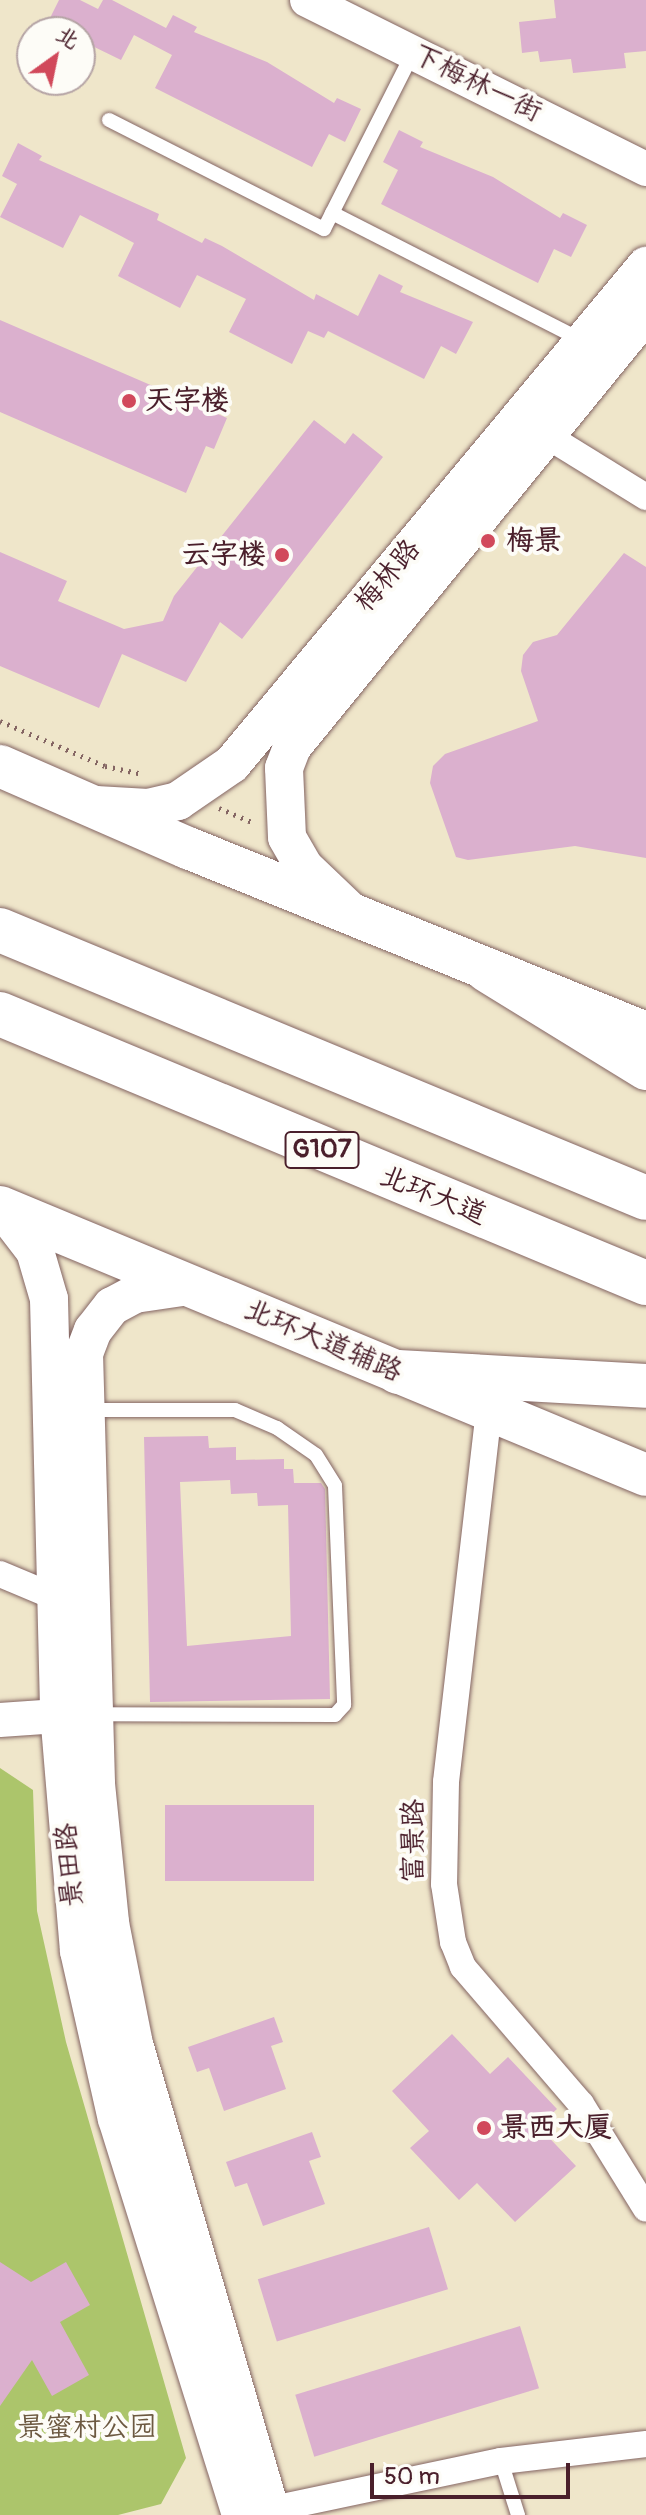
<!DOCTYPE html>
<html>
<head>
<meta charset="utf-8">
<style>
	body { margin:0 }
	#map { position:relative; width:646px; height:2515px; overflow:hidden; background:#efe6ca; font-family:Pangolin,"LXGW WenKai TC",sans-serif }
	div>[style] { position:absolute }
	[style*='--x'] { left:calc(var(--x)*1px); top:calc(var(--y)*1px); width:calc(var(--w)*1px); rotate:calc(var(--a)*1deg) }
	.green>* { inset:0; background:#acc56b }
	.building>* { inset:0; background:#dbb0ce; transform-origin:0 0 }
	.path>* { height:5px; margin-top:-2.5px; transform-origin:0; background:repeating-linear-gradient(90deg,#846563 0 2px,transparent 0 8px) }
	.roads { filter:drop-shadow(0 0 2px #846563) drop-shadow(0 0 2px #846563) }
	.service>* { height:14px; margin:-7px; padding:0 7px; transform-origin:7px; border-radius:7px; background:#fff }
	.minor>* { height:26px; margin:-13px; padding:0 13px; transform-origin:13px; border-radius:13px; background:#fff }
	.tertiary>* { height:34px; margin:-17px; padding:0 17px; transform-origin:17px; border-radius:17px; background:#fff }
	.secondary>* { height:38px; margin:-19px; padding:0 19px; transform-origin:19px; border-radius:19px; background:#fff }
	.primary>* { height:42px; margin:-21px; padding:0 21px; transform-origin:21px; border-radius:21px; background:#fff }
	.trunk>* { height:44px; margin:-22px; padding:0 22px; transform-origin:22px; border-radius:22px; background:#fff }
	.dots>* { width:22px; height:22px; translate:-50% -50%; box-sizing:border-box; border:4px solid #fdfcf7; border-radius:50% }
	span { translate:-50% -50%; white-space:nowrap; text-align:center; line-height:1.15; -webkit-text-stroke:8px #fdfcf7; paint-order:stroke }
	.shield-label span { padding:2px 6px; background:#fdfcf7; border:2px solid; border-radius:6px; -webkit-text-stroke-width:0 }
	.shield-label { font-size:26px; color:#4a1f2b; font-weight:700 }
	.street-label { font-size:28px; color:#4a1f2b }
	.poi-label { font-size:28px; color:#4a1f2b; font-weight:700 }
	.left { translate:0 -50%; text-align:left }
	.right { translate:-100% -50%; text-align:right }
	.park-label { font-size:28px; color:#6c5941 }
	.north { position:absolute; left:16px; top:16px; width:80px; height:80px; box-sizing:border-box; background:#fdfcf7; border:2px solid #b5a4a5; border-radius:50%; rotate:33deg; font-size:22px; font-weight:700; line-height:32px; text-align:center; color:#4a1f2b }
	.north::after { content:''; display:block; margin:auto; width:28px; height:36px; background:#d1495b; clip-path:polygon(50% 0,100% 100%,50% 72%,0 100%) }
	.scale { position:absolute; left:370px; top:2463px; width:200px; height:36px; box-sizing:border-box; border:4px solid #4a1f2b; border-top:0; padding-left:10px; font-size:24px; line-height:28px; white-space:nowrap; color:#4a1f2b; -webkit-text-stroke:6px #fdfcf7; paint-order:stroke }
</style>
</head>
<body>
<div id="map">
	<div class="green">
		<div style="clip-path:polygon(0 1768px,33px 1790px,37px 1911px,66px 2042px,186px 2458px,161px 2504px,118px 2515px,0 2515px)"></div>
	</div>
	<div class="building">
		<div style="clip-path:polygon(59px 0,80px 0,98px 9px,103px 0,112px 0,166px 28px,173px 15px,197px 27px,194px 32px,267px 62px,334px 103px,337px 98px,361px 109px,345px 142px,329px 134px,312px 167px,155px 88px,172px 55px,134px 35px,121px 60px,80px 40px,80px 32px,43px 32px)"></div>
		<div style="clip-path:polygon(554px 0,646px 0,646px 51px,624px 53px,626px 68px,573px 73px,571px 59px,540px 62px,538px 51px,522px 53px,519px 22px,556px 18px)"></div>
		<div style="clip-path:polygon(399px 130px,423px 142px,420px 147px,493px 177px,560px 218px,563px 213px,587px 225px,571px 257px,554px 249px,538px 283px,381px 204px,398px 170px,383px 162px)"></div>
		<div style="clip-path:polygon(18px 143px,42px 156px,39px 160px,159px 214px,157px 220px,202px 243px,205px 238px,222px 246px,314px 300px,316px 294px,358px 316px,379px 274px,403px 286px,400px 292px,473px 322px,456px 354px,441px 346px,424px 379px,328px 331px,324px 338px,308px 331px,292px 364px,229px 332px,246px 299px,197px 275px,180px 308px,118px 276px,134px 243px,119px 235px,80px 215px,63px 248px,0 217px,17px 184px,2px 176px)"></div>
		<div style="clip-path:polygon(0 320px,227px 418px,214px 449px,206px 446px,186px 493px,0 412px)"></div>
		<div style="clip-path:polygon(314px 420px,345px 444px,353px 433px,383px 457px,242px 639px,220px 622px,186px 682px,122px 654px,99px 708px,0 666px,0 552px,67px 581px,58px 601px,124px 629px,163px 621px,174px 596px)"></div>
		<div style="clip-path:polygon(624px 553px,646px 567px,646px 858px,575px 846px,468px 860px,456px 857px,430px 783px,433px 766px,445px 754px,538px 721px,521px 671px,523px 655px,533px 642px,557px 635px)"></div>
		<div style="clip-path:polygon(evenodd,208px 1436px,209px 1448px,236px 1447px,236px 1460px,284px 1459px,284px 1469px,293px 1469px,294px 1483px,321px 1483px,325px 1489px,330px 1699px,150px 1702px,144px 1437px,208px 1436px,230px 1480px,231px 1494px,257px 1493px,258px 1506px,288px 1505px,291px 1636px,187px 1646px,180px 1482px,230px 1480px)"></div>
		<div style="left:165px;top:1805px;width:149px;height:76px"></div>
		<div style="clip-path:polygon(274px 2017px,283px 2042px,271px 2046px,286px 2089px,224px 2111px,209px 2068px,197px 2072px,188px 2047px)"></div>
		<div style="clip-path:polygon(452px 2034px,490px 2074px,508px 2057px,557px 2109px,538px 2126px,576px 2166px,515px 2222px,477px 2183px,459px 2200px,410px 2148px,429px 2131px,392px 2091px)"></div>
		<div style="clip-path:polygon(312px 2132px,321px 2157px,309px 2161px,325px 2204px,263px 2226px,247px 2183px,235px 2187px,226px 2162px)"></div>
		<div style="left:429px;top:2227px;width:65px;height:179px;rotate:73deg"></div>
		<div style="clip-path:polygon(0 2262px,31px 2282px,66px 2262px,90px 2305px,60px 2322px,89px 2375px,52px 2396px,32px 2360px,0 2406px)"></div>
		<div style="left:520px;top:2326px;width:65px;height:235px;rotate:73deg"></div>
	</div>
	<div class="path">
		<div style="--x:0;--y:721;--w:114;--a:23.2"></div>
		<div style="--x:105;--y:766;--w:35;--a:12"></div>
		<div style="--x:219;--y:808;--w:38;--a:23"></div>
	</div>
	<div class="roads">
		<div class="service">
			<div style="--x:109;--y:120;--w:241;--a:26.9"></div>
			<div style="--x:324;--y:229;--w:197;--a:-63.2"></div>
			<div style="--x:332;--y:213;--w:280;--a:27"></div>
			<div style="--x:87;--y:1410;--w:148;--a:0"></div>
			<div style="--x:235;--y:1410;--w:46;--a:23.2"></div>
			<div style="--x:277;--y:1428;--w:47;--a:34.7"></div>
			<div style="--x:316;--y:1455;--w:36;--a:58"></div>
			<div style="--x:335;--y:1486;--w:219;--a:87.6"></div>
			<div style="--x:344;--y:1705;--w:13;--a:132"></div>
			<div style="--x:335;--y:1715;--w:240;--a:-179.8"></div>
			<div style="--x:501;--y:2461;--w:57;--a:72.5"></div>
		</div>
		<div class="minor">
			<div style="--x:544;--y:434;--w:120;--a:31.7"></div>
			<div style="--x:489;--y:1410;--w:374;--a:96.6"></div>
			<div style="--x:446;--y:1782;--w:102;--a:91.1"></div>
			<div style="--x:444;--y:1884;--w:59;--a:81.2"></div>
			<div style="--x:453;--y:1942;--w:27;--a:68"></div>
			<div style="--x:463;--y:1967;--w:181;--a:49.3"></div>
			<div style="--x:581;--y:2104;--w:123;--a:58.2"></div>
			<div style="--x:0;--y:1574;--w:60;--a:22.7"></div>
			<div style="--x:254;--y:2513;--w:252;--a:-11.9"></div>
			<div style="--x:501;--y:2461;--w:146;--a:-6.7"></div>
		</div>
		<div class="tertiary">
			<div style="--x:307;--y:0;--w:379;--a:26.5"></div>
			<div style="--x:0;--y:1720;--w:87;--a:-3.9"></div>
		</div>
		<div class="secondary">
			<div style="--x:96;--y:805;--w:52;--a:3.3"></div>
			<div style="--x:148;--y:808;--w:31;--a:-13"></div>
			<div style="--x:178;--y:801;--w:65;--a:-34.4"></div>
			<div style="--x:232;--y:764;--w:648;--a:-50.26"></div>
			<div style="--x:349;--y:910;--w:62;--a:-136.3"></div>
			<div style="--x:304;--y:867;--w:34;--a:-120"></div>
			<div style="--x:287;--y:837;--w:69;--a:-92.5"></div>
			<div style="--x:284;--y:768;--w:22;--a:-69"></div>
			<div style="--x:292;--y:747;--w:560;--a:-50.8"></div>
			<div style="--x:1;--y:1207;--w:56;--a:52.3"></div>
			<div style="--x:35;--y:1251;--w:50;--a:73.7"></div>
			<div style="--x:49;--y:1299;--w:414;--a:88.6"></div>
			<div style="--x:59;--y:1713;--w:239;--a:85.2"></div>
			<div style="--x:79;--y:1951;--w:172;--a:77.3"></div>
			<div style="--x:117;--y:2119;--w:415;--a:72.6"></div>
			<div style="--x:189;--y:1286;--w:55;--a:171.6"></div>
			<div style="--x:135;--y:1294;--w:26;--a:152"></div>
			<div style="--x:112;--y:1306;--w:31;--a:128"></div>
			<div style="--x:93;--y:1330;--w:25;--a:111"></div>
			<div style="--x:84;--y:1353;--w:431;--a:88.4"></div>
			<div style="--x:96;--y:1784;--w:140;--a:84.2"></div>
			<div style="--x:110;--y:1923;--w:123;--a:78.8"></div>
			<div style="--x:134;--y:2044;--w:491;--a:73.7"></div>
		</div>
		<div class="primary">
			<div style="--x:0;--y:766;--w:205;--a:23.6"></div>
			<div style="--x:188;--y:848;--w:494;--a:22"></div>
			<div style="--x:0;--y:1207;--w:699;--a:22.53"></div>
		</div>
		<div class="trunk">
			<div style="--x:0;--y:930;--w:699;--a:22.53"></div>
			<div style="--x:487;--y:970;--w:187;--a:31.6"></div>
			<div style="--x:0;--y:1014;--w:700;--a:22.61"></div>
			<div style="--x:398;--y:1372;--w:248;--a:3.2"></div>
		</div>
	</div>
	<div class="dots">
		<div style="left:129px;top:401px;background:#d1495b"></div>
		<div style="left:488px;top:541px;background:#d1495b"></div>
		<div style="left:282px;top:555px;background:#d1495b"></div>
		<div style="left:484px;top:2128px;background:#d1495b"></div>
	</div>
	<div class="shield-label">
		<span style="left:322px;top:1150px">G107</span>
	</div>
	<div class="street-label">
		<span style="left:477px;top:84px;rotate:26deg">下梅林一街</span>
		<span style="left:388px;top:576px;rotate:-50deg">梅林路</span>
		<span style="left:433px;top:1196px;rotate:22deg">北环大道</span>
		<span style="left:323px;top:1341px;rotate:23deg">北环大道辅路</span>
		<span style="left:414px;top:1841px;rotate:-90deg">富景路</span>
		<span style="left:70px;top:1865px;rotate:-95deg">景田路</span>
	</div>
	<div class="poi-label">
		<span class="left" style="left:145px;top:401px">天字楼</span>
		<span class="left" style="left:506px;top:541px">梅景</span>
		<span class="right" style="left:266px;top:555px">云字楼</span>
		<span class="left" style="left:500px;top:2128px">景西大厦</span>
	</div>
	<div class="park-label">
		<span style="left:87px;top:2428px">景蜜村公园</span>
	</div>
	<div class="north">北</div>
	<div class="scale">50 m</div>
</div>
</body>
</html>
